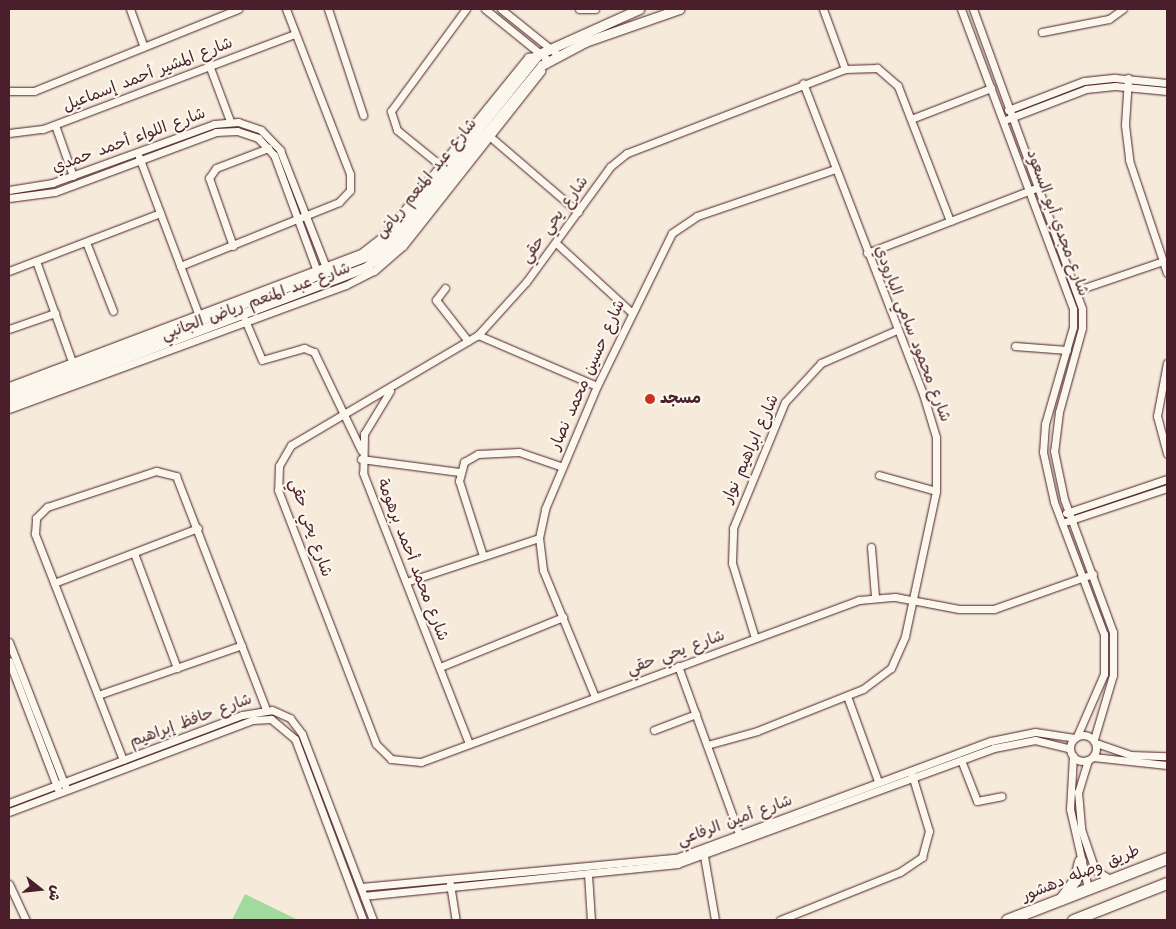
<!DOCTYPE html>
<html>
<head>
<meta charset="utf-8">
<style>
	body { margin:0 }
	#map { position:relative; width:1176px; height:929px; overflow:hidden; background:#f6ebda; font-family:Kalam,"Playpen Sans Arabic",sans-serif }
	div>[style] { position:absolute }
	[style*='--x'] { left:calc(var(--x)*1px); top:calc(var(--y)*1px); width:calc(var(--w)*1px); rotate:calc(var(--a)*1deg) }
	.green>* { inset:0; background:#a1d99e }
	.roads { filter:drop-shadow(0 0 1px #4a1f2b) drop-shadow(0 0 1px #4a1f2b) }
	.minor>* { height:7px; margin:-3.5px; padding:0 3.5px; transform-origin:3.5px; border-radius:3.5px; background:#fbf7ec }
	.minor>.ring { margin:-3.5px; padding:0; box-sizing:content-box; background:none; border:7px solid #fbf7ec; border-radius:50% }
	.tertiary>* { height:9px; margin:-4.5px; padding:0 4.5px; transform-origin:4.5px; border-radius:4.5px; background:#fbf7ec }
	.primary>* { height:11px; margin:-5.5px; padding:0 5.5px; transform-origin:5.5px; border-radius:5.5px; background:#fbf7ec }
	.dots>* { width:14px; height:14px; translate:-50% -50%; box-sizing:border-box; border:2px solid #fbf7ec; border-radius:50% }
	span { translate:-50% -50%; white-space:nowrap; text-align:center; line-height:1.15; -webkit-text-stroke:4.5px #fbf7ec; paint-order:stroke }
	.street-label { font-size:16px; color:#4a1f2b }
	.poi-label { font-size:16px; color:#4a1f2b; font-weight:700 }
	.left { translate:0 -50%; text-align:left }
	.frame { position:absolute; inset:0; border:10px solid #4a1f2b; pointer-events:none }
	.north { position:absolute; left:15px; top:864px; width:50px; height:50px; -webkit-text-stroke:4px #fbf7ec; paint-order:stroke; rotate:106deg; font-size:14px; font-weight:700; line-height:20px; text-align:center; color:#4a1f2b }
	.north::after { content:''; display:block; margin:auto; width:18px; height:22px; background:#4a1f2b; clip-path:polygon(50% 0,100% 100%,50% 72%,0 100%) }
</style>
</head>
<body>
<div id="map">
	<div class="green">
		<div style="clip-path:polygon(245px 894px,298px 920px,232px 920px)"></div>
	</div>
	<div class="roads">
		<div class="minor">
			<div style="--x:130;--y:9;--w:38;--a:70"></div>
			<div style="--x:328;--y:9;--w:112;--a:71.7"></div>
			<div style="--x:485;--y:9;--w:81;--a:39"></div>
			<div style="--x:501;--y:9;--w:72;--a:38.8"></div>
			<div style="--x:579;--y:9;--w:16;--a:0"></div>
			<div style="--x:823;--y:9;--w:64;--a:69.9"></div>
			<div style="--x:961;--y:9;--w:320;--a:69.5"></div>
			<div style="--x:1073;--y:309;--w:18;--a:90"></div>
			<div style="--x:1073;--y:327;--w:101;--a:106.1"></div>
			<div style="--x:1045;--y:424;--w:28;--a:94"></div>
			<div style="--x:1043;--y:452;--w:51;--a:77.6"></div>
			<div style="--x:1054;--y:502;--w:141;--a:69.3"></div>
			<div style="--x:1104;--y:634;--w:40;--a:90"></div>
			<div style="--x:1104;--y:674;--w:68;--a:113.5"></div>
			<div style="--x:973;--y:9;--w:319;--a:70"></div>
			<div style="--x:1082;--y:309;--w:19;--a:90"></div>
			<div style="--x:1082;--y:328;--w:87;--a:105.3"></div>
			<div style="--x:1059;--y:412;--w:39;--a:97"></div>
			<div style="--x:1054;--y:451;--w:49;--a:78.2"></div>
			<div style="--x:1064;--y:499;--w:142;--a:69.8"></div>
			<div style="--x:1113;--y:632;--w:43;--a:90"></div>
			<div style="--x:1113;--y:675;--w:67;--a:106.5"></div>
			<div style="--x:1042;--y:32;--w:68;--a:-11"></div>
			<div style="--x:1109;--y:19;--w:17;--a:-36"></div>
			<div style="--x:209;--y:65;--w:60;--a:69.4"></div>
			<div style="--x:1128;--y:78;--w:47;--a:93.7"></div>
			<div style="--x:1125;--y:125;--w:35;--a:83"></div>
			<div style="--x:1129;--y:160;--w:119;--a:71.4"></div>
			<div style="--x:9;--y:91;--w:25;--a:0"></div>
			<div style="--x:34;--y:91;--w:220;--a:-21.9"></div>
			<div style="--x:1008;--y:110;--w:81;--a:-20.9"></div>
			<div style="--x:1084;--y:81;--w:31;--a:-6"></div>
			<div style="--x:1115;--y:78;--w:52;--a:5.5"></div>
			<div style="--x:911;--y:119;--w:86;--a:-21.2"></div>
			<div style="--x:1005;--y:120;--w:87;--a:-20.9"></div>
			<div style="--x:1086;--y:89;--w:29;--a:-6"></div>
			<div style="--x:1115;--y:86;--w:52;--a:5.5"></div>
			<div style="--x:55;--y:125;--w:54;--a:70.6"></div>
			<div style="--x:9;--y:133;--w:34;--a:-7"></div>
			<div style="--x:43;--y:129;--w:269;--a:-20.7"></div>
			<div style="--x:487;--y:134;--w:120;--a:40.6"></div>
			<div style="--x:139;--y:157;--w:170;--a:69.3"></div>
			<div style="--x:440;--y:165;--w:55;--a:-140.9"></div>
			<div style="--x:397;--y:130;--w:20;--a:-108"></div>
			<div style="--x:391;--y:111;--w:127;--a:-53.7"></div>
			<div style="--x:9;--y:190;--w:44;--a:-9.2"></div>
			<div style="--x:52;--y:183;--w:172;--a:-20"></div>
			<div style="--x:214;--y:124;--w:24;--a:-5"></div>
			<div style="--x:238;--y:122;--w:24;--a:19"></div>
			<div style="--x:261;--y:130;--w:28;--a:46"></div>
			<div style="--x:280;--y:150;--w:129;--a:68.6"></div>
			<div style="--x:9;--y:198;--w:46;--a:-7.4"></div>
			<div style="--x:55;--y:192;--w:172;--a:-20.4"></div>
			<div style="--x:216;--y:132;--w:21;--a:-3"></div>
			<div style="--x:237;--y:131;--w:22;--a:18"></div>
			<div style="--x:258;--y:138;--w:23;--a:47"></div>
			<div style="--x:274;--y:155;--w:127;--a:69.7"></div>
			<div style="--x:950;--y:221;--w:145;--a:-111.1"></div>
			<div style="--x:898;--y:86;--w:28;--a:-139"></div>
			<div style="--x:877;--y:68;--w:32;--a:178"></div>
			<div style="--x:845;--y:69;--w:234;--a:158.9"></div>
			<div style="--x:627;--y:153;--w:22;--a:141"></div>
			<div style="--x:610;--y:167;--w:142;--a:126.1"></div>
			<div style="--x:526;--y:282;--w:72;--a:132.2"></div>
			<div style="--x:478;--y:335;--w:217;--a:149.5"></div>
			<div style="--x:291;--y:445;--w:24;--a:120"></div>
			<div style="--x:279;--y:466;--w:24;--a:92"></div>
			<div style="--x:278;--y:490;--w:272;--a:68.9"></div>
			<div style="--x:376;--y:744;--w:21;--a:45"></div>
			<div style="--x:391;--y:759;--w:30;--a:6"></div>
			<div style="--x:421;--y:762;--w:467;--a:-20.3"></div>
			<div style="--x:859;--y:600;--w:36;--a:-5"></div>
			<div style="--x:895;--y:597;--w:65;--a:10.6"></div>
			<div style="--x:959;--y:609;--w:35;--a:0"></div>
			<div style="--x:994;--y:609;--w:105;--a:-19.5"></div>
			<div style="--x:86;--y:242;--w:74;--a:68.6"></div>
			<div style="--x:556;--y:243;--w:102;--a:42.6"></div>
			<div style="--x:233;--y:246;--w:72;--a:-109.4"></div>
			<div style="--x:209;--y:178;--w:12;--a:-55"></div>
			<div style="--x:216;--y:168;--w:56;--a:-21"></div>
			<div style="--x:867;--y:253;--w:179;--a:-21"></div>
			<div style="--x:36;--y:261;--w:113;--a:70.3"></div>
			<div style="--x:180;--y:266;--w:171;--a:-21.9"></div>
			<div style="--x:339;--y:202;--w:16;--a:-47"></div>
			<div style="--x:350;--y:190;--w:16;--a:-90"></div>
			<div style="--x:350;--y:174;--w:177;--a:-111.2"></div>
			<div style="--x:9;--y:271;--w:162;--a:-21"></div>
			<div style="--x:445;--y:288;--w:15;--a:127"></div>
			<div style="--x:436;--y:300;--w:52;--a:52"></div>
			<div style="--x:1078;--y:290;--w:90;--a:-18.8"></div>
			<div style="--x:245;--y:320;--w:43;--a:67"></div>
			<div style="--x:262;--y:360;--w:44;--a:-15.9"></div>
			<div style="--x:304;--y:348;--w:11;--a:22"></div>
			<div style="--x:314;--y:352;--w:109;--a:64.4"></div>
			<div style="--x:9;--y:329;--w:49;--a:-19.2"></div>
			<div style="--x:478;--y:335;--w:129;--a:23.2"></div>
			<div style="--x:1015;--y:346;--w:52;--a:4.4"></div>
			<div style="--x:1167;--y:363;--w:54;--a:100.7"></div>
			<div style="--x:1157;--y:416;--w:39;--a:75"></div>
			<div style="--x:9;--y:386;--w:376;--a:-20.7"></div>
			<div style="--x:361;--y:253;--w:29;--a:-38"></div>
			<div style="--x:384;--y:235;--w:229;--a:-51"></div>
			<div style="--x:528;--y:57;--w:11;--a:-10"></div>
			<div style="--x:390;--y:391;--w:50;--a:121.2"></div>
			<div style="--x:364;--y:434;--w:39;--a:91"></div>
			<div style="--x:363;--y:473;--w:291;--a:68.6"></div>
			<div style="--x:9;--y:409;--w:359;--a:-20.2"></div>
			<div style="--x:346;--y:285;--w:31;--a:-27"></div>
			<div style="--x:374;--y:271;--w:38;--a:-41"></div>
			<div style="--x:403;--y:246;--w:223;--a:-51.7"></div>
			<div style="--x:361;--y:459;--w:99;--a:7.6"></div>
			<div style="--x:879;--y:475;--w:59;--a:15.7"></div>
			<div style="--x:1066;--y:513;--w:107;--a:-18.6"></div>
			<div style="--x:1062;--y:523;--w:111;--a:-18.4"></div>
			<div style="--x:871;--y:547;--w:50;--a:85.4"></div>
			<div style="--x:134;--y:553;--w:123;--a:69.5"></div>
			<div style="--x:483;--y:556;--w:79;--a:-107.7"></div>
			<div style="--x:459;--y:481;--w:20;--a:-75"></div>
			<div style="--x:464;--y:462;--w:16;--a:-30"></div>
			<div style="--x:478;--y:454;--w:41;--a:-2.8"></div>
			<div style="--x:519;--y:452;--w:46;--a:18.8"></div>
			<div style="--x:406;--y:582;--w:140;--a:-18.3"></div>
			<div style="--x:54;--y:583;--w:154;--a:-20.9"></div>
			<div style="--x:755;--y:638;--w:78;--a:-107"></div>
			<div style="--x:732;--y:563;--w:35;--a:-88"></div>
			<div style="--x:733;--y:528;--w:136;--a:-67.6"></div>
			<div style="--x:785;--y:402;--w:53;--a:-47.3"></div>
			<div style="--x:821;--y:363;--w:83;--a:-23.5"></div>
			<div style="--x:9;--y:642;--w:155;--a:68.7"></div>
			<div style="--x:9;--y:661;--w:137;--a:69.1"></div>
			<div style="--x:678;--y:666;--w:184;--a:70"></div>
			<div style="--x:440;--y:667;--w:133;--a:-22.1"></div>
			<div style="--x:98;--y:695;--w:152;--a:-19.1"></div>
			<div style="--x:847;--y:696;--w:90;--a:70"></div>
			<div style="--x:595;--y:697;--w:137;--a:-112.3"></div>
			<div style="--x:543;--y:570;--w:32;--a:-97"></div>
			<div style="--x:539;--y:538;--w:30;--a:-78"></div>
			<div style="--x:545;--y:509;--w:134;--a:-67.1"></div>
			<div style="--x:597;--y:386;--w:170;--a:-63.9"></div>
			<div style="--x:672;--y:233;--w:30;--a:-34"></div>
			<div style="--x:697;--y:216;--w:146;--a:-18.8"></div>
			<div style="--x:654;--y:730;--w:45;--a:-20.9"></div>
			<div class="ring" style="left:1070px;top:735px;width:19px;height:19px"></div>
			<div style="--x:1096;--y:743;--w:36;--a:19"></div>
			<div style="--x:1130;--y:755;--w:37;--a:2"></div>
			<div style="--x:707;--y:745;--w:52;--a:-15.6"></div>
			<div style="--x:757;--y:731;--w:114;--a:-21.6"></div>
			<div style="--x:863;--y:689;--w:35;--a:-37"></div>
			<div style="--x:891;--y:668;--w:35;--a:-66"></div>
			<div style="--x:905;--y:636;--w:148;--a:-77.9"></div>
			<div style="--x:936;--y:491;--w:54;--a:-90"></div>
			<div style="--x:936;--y:437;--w:45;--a:-106.8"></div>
			<div style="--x:923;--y:394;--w:333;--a:-111.1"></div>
			<div style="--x:1073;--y:756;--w:53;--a:93.2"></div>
			<div style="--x:1070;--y:809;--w:81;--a:77.2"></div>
			<div style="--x:1093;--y:757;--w:74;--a:6.2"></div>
			<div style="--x:123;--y:760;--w:243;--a:-111.3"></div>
			<div style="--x:35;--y:534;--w:16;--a:-86"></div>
			<div style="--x:36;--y:518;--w:16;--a:-45"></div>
			<div style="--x:47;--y:507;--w:115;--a:-18.3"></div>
			<div style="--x:156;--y:471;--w:21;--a:14"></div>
			<div style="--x:176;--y:476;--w:250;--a:68.9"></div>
			<div style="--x:961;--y:760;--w:44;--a:68.7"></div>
			<div style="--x:977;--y:801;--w:25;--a:-11"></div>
			<div style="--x:1088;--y:760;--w:34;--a:107"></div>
			<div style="--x:1078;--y:792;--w:37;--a:85"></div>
			<div style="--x:1081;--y:829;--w:43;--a:71.1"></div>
			<div style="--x:1095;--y:870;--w:17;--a:31"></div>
			<div style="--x:9;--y:803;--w:249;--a:-20.7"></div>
			<div style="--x:242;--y:715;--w:30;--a:-9"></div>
			<div style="--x:272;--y:710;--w:20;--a:24"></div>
			<div style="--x:290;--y:718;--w:20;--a:53"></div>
			<div style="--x:302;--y:734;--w:199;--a:69.1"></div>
			<div style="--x:9;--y:812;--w:261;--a:-20.7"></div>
			<div style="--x:253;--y:720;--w:18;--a:-3"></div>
			<div style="--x:271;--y:719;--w:31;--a:40"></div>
			<div style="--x:295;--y:739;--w:193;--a:69.4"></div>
			<div style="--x:704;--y:856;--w:65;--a:80.2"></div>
			<div style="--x:588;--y:874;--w:46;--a:86.3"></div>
			<div style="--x:9;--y:884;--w:40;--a:65"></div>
			<div style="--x:450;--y:884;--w:36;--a:81"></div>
			<div style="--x:361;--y:887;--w:316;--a:-5.3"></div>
			<div style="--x:676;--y:858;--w:336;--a:-20.4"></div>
			<div style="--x:991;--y:741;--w:45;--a:-11.6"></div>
			<div style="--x:1035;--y:732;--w:40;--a:8.5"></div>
			<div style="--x:364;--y:896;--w:315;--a:-5.8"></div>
			<div style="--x:677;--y:864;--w:338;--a:-20.1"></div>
			<div style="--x:994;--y:748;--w:42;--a:-11"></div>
			<div style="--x:1035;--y:740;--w:36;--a:14"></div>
			<div style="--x:780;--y:920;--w:129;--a:-21.8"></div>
			<div style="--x:900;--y:872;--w:27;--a:-34"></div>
			<div style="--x:922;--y:857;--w:27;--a:-75"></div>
			<div style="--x:929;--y:831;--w:59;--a:-106.9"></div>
		</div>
		<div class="tertiary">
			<div style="--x:9;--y:394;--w:389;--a:-21.1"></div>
			<div style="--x:372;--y:254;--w:23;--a:-40"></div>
			<div style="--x:390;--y:239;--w:238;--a:-51.2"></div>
			<div style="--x:539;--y:54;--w:110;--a:-24.2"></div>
			<div style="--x:9;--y:402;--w:382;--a:-20.7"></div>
			<div style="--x:366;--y:267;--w:37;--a:-38"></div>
			<div style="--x:395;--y:244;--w:232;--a:-50.6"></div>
			<div style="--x:542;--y:65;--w:49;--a:-28.1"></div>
			<div style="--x:585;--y:42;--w:100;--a:-19.3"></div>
		</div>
		<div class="primary">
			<div style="--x:1061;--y:899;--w:24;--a:-54"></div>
			<div style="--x:1075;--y:880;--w:20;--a:-75"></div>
			<div style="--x:1007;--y:920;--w:172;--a:-21.2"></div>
			<div style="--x:1073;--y:920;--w:101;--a:-21.5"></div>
		</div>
	</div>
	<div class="dots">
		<div style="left:650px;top:399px;background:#c8321e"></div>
	</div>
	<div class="street-label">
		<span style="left:148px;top:75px;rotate:-21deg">شارع المشير أحمد إسماعيل</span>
		<span style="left:129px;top:141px;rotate:-20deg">شارع اللواء أحمد حمدي</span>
		<span style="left:427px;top:179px;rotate:-51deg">شارع عبد المنعم رياض</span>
		<span style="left:555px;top:220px;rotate:-54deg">شارع يحي حقي</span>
		<span style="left:1057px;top:223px;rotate:70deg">شارع مجدي أبو السعود</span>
		<span style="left:256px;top:302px;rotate:-20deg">شارع عبد المنعم رياض الجانبي</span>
		<span style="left:912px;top:334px;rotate:69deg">شارع محمود سامي البارودي</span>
		<span style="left:588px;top:375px;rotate:-66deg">شارع حسين محمد نصار</span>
		<span style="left:751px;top:449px;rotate:-66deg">شارع ابراهيم نوار</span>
		<span style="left:310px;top:528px;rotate:71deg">شارع يحي حقي</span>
		<span style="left:412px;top:560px;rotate:69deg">شارع محمد أحمد برهومة</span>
		<span style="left:676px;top:653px;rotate:-20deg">شارع يحي حقي</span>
		<span style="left:191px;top:721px;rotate:-20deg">شارع حافظ إبراهيم</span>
		<span style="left:735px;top:821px;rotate:-20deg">شارع أمين الرفاعي</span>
		<span style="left:1081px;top:874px;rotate:-22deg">طريق وصله دهشور</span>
	</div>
	<div class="poi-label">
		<span class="left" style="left:660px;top:399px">مسجد</span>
	</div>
	<div class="frame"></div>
	<div class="north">ش</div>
</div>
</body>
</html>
